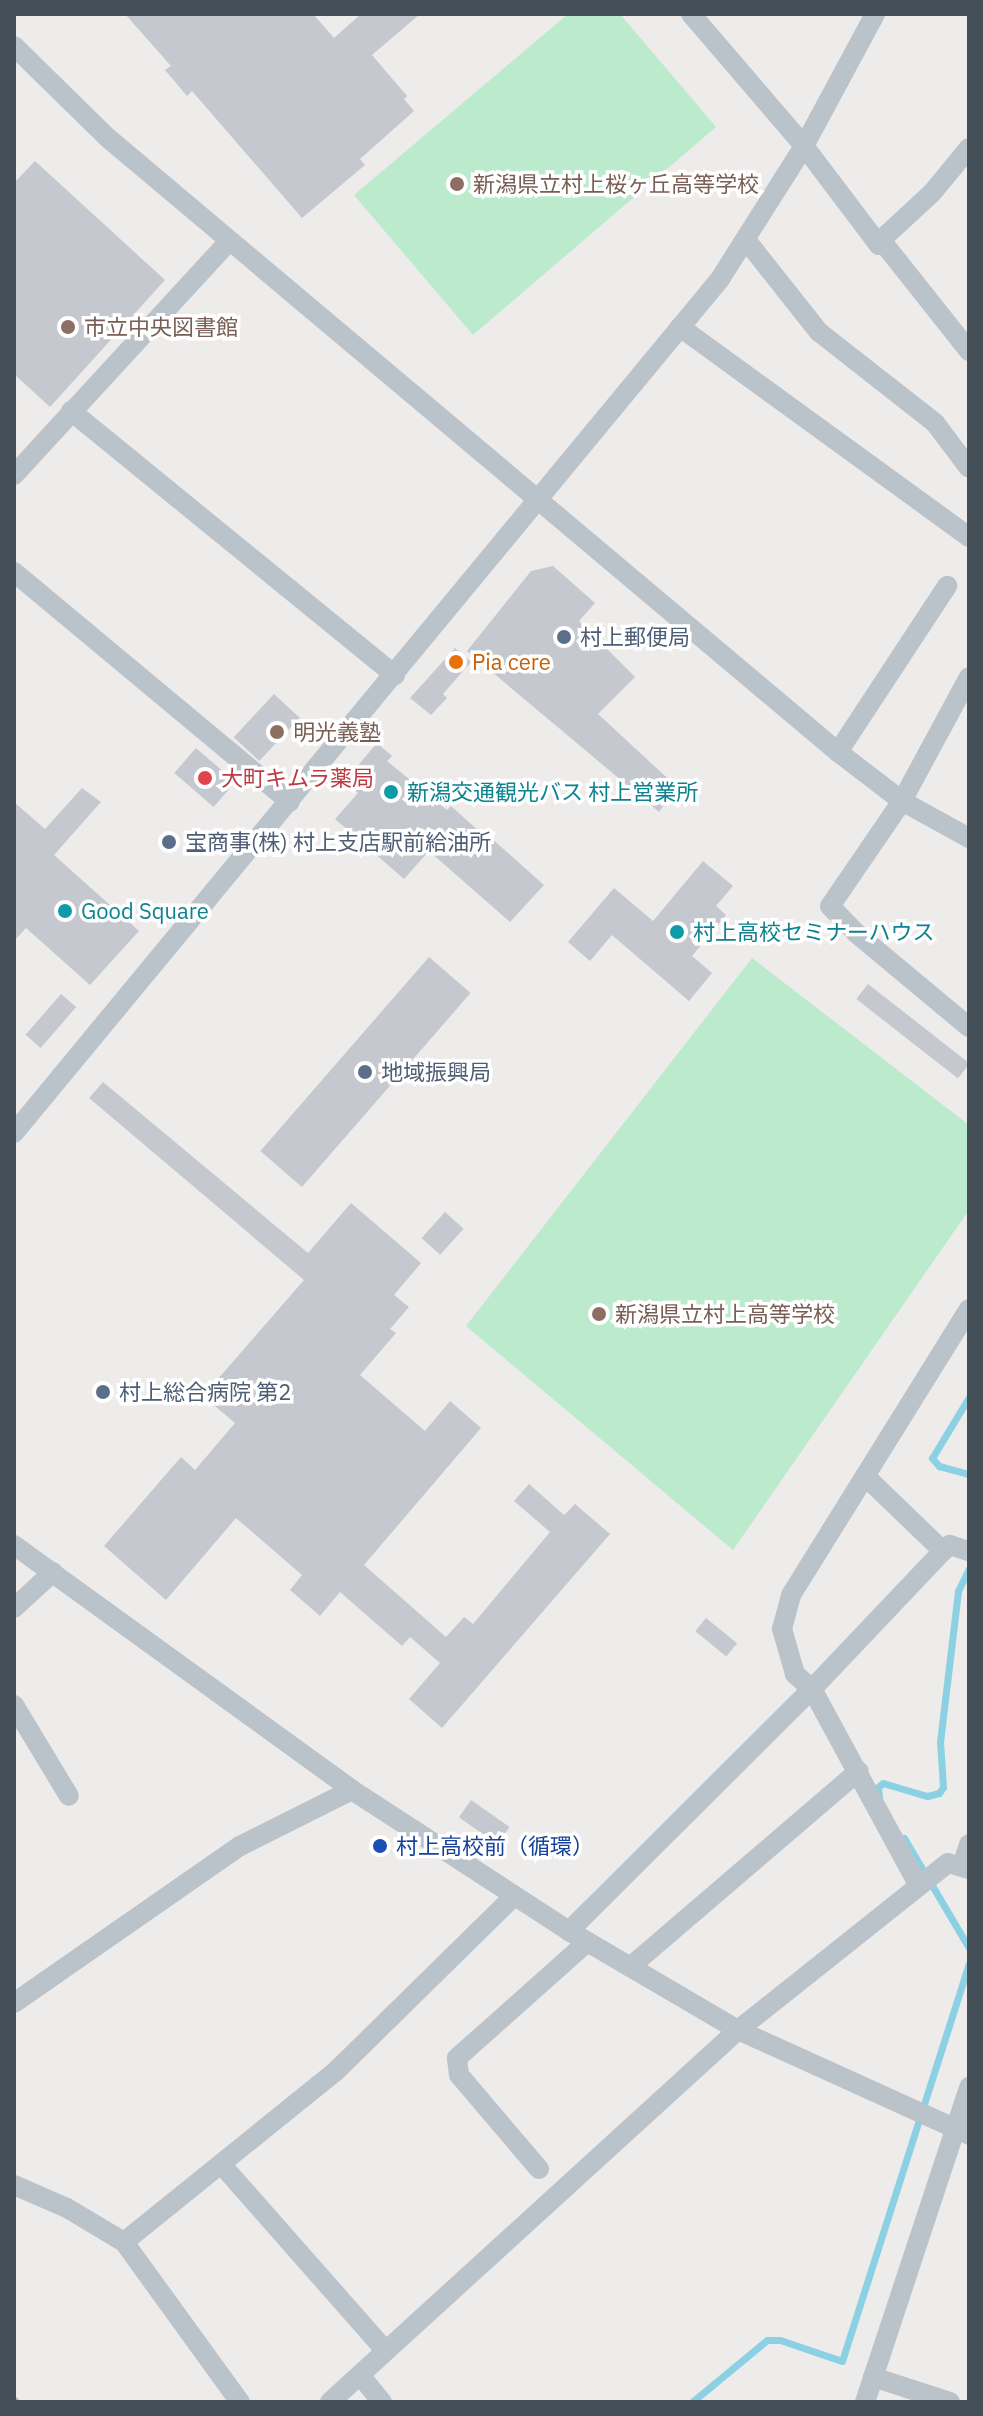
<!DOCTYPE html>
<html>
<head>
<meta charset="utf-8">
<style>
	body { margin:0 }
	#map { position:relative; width:983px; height:2416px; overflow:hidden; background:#eeebeb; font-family:"IBM Plex Sans","Noto Sans JP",sans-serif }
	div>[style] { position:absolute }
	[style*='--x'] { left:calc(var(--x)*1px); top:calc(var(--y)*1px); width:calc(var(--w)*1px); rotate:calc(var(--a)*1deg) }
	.green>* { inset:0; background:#bceacd }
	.stream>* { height:7px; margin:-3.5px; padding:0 3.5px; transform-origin:3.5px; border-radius:3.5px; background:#8cd1e3 }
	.building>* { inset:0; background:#c5c8ce; transform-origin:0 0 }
	.minor>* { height:20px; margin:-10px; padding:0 10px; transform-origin:10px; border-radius:10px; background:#bac3ca }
	.rail>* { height:6px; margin:-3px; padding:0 3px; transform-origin:3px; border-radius:3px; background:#aeb1b5 }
	.dots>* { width:22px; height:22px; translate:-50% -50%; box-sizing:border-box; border:4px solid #fff; border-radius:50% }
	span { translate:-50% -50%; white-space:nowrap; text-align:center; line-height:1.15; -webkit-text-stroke:7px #fff; paint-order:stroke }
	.education-label { font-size:22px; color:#785e54 }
	.left { translate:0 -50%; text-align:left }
	.service-label { font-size:22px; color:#4e5e75 }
	.food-label { font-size:22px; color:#c56008 }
	.health-label { font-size:22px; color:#be3a42 }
	.culture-label { font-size:22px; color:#0d838f }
	.transit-label { font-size:22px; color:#164399 }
	.frame { position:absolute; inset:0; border:16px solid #454f57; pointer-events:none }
</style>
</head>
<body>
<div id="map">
	<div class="green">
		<div style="clip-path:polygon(568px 14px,620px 14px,716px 127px,473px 335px,354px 195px)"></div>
		<div style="clip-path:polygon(752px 958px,969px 1125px,969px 1210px,733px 1550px,466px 1326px)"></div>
	</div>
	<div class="stream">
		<div style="--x:969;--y:1397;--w:71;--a:121.2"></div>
		<div style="--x:932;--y:1458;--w:11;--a:49"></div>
		<div style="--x:939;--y:1466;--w:31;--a:15"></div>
		<div style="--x:879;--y:1797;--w:10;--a:-96"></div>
		<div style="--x:878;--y:1787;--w:6;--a:-39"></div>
		<div style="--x:883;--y:1783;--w:46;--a:16.5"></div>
		<div style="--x:927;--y:1796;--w:12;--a:-14"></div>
		<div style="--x:939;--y:1793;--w:7;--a:-56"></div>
		<div style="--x:943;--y:1787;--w:45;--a:-93.8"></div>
		<div style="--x:940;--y:1742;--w:152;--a:-83.2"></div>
		<div style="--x:958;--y:1591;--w:25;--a:-64"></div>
		<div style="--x:904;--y:1838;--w:128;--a:59.4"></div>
		<div style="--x:692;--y:2402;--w:97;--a:-39.6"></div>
		<div style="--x:767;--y:2340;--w:13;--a:0"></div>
		<div style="--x:780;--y:2340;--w:65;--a:18.7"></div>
		<div style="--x:842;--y:2361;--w:417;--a:-72.3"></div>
	</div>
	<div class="building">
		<div style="clip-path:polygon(125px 14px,313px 14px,334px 38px,361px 14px,420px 14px,372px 55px,407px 96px,404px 99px,414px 111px,360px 159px,365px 165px,302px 218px,192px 91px,187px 96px,165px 70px,171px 66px)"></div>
		<div style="clip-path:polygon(35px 161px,165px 280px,50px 407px,14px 374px,14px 183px)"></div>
		<div style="clip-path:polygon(553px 566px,595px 603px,579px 621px,635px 677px,598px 714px,677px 787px,659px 812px,467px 651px,531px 571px)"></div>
		<div style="clip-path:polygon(455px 648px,471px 662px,443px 694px,447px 698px,431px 715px,410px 698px)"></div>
		<div style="left:274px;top:694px;width:35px;height:59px;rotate:43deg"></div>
		<div style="clip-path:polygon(377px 743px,392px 756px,387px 761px,447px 810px,451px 806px,480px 832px,482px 830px,544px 885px,510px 922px,429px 851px,404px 879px,335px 819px,358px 793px,344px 782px)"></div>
		<div style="left:196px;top:748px;width:52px;height:33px;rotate:41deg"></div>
		<div style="clip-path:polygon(82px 788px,101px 802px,54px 855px,139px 931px,90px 985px,26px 928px,14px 941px,14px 802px,45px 829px)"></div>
		<div style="clip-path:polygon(703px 861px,733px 886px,716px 906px,726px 915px,692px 956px,712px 973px,689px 1001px,612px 935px,590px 961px,568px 942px,614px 888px,653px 921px)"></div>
		<div style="left:429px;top:957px;width:55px;height:257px;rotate:41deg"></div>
		<div style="left:868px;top:984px;width:129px;height:19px;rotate:38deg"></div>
		<div style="left:61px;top:994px;width:20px;height:54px;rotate:41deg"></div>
		<div style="clip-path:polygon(103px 1082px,308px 1253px,351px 1203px,421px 1263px,394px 1295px,409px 1307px,390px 1329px,396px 1333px,360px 1375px,425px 1431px,450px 1401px,481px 1428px,364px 1565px,446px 1637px,464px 1617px,473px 1624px,550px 1532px,514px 1501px,529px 1484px,564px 1515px,575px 1504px,610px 1534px,442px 1728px,409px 1699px,440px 1663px,410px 1637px,402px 1646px,340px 1592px,320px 1616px,290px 1590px,302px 1575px,236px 1518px,166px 1600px,104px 1546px,181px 1457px,195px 1470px,235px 1423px,203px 1396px,304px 1280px,89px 1098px)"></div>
		<div style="left:445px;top:1212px;width:25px;height:35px;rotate:42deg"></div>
		<div style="left:706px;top:1618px;width:40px;height:17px;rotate:39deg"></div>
		<div style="left:471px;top:1800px;width:47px;height:21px;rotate:35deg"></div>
	</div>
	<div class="minor">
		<div style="--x:691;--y:14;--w:174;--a:49.4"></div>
		<div style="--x:804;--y:146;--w:124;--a:52.9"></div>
		<div style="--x:879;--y:245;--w:5;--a:-68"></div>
		<div style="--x:881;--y:240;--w:142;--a:51.6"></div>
		<div style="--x:14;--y:46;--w:132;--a:44.4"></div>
		<div style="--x:108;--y:138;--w:954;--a:40.07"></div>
		<div style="--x:838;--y:752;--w:81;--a:37.4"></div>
		<div style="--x:902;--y:801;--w:77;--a:28.9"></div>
		<div style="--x:746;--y:240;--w:117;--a:51.6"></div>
		<div style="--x:819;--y:332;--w:147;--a:38.1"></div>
		<div style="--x:935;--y:423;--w:56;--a:52.9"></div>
		<div style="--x:881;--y:240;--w:69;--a:-42.7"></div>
		<div style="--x:932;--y:193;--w:58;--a:-50.6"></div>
		<div style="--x:680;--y:327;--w:357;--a:36"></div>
		<div style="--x:71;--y:411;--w:418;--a:39.2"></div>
		<div style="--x:14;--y:475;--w:318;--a:-47.4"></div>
		<div style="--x:14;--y:572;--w:359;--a:39.8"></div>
		<div style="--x:969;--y:677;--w:141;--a:118.4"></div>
		<div style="--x:902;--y:801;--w:127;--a:124.4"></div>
		<div style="--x:830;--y:906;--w:37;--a:46"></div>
		<div style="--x:856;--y:933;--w:147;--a:39.8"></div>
		<div style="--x:838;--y:752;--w:199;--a:-56.7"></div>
		<div style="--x:14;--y:1133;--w:1108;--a:-50.42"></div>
		<div style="--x:720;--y:279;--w:157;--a:-57.7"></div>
		<div style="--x:804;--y:146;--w:150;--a:-61.7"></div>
		<div style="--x:865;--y:1476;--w:108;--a:43.9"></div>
		<div style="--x:14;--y:1545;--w:417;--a:35.9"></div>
		<div style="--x:352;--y:1790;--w:259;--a:33"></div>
		<div style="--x:569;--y:1931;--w:196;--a:30.4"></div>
		<div style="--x:738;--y:2030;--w:254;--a:24.4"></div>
		<div style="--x:14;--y:1608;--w:53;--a:-42.7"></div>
		<div style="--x:14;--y:1705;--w:106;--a:58.9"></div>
		<div style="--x:962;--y:1866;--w:23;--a:-72"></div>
		<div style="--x:919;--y:1886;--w:224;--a:-118.5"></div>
		<div style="--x:812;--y:1689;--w:23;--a:-139"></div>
		<div style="--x:795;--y:1674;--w:47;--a:-106.1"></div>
		<div style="--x:782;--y:1629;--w:35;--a:-75"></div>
		<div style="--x:791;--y:1595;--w:337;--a:-58.1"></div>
		<div style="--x:569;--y:1931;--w:343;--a:-44.9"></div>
		<div style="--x:812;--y:1689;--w:190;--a:-46.5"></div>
		<div style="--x:943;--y:1551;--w:9;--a:-41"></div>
		<div style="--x:950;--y:1545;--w:20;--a:18"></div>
		<div style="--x:630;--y:1967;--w:301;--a:-40.6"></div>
		<div style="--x:14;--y:2003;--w:275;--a:-34.8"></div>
		<div style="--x:240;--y:1846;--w:125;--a:-26.6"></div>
		<div style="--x:221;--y:2164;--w:249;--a:48.6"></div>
		<div style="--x:539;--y:2169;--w:123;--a:-130.4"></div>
		<div style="--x:459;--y:2075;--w:17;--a:-97"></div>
		<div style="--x:457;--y:2058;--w:174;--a:-41.7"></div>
		<div style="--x:14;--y:2185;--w:58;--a:23.5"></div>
		<div style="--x:67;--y:2208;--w:66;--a:30.8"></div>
		<div style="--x:124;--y:2242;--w:198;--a:54.1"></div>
		<div style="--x:124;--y:2242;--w:272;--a:-38.9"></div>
		<div style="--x:336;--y:2071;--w:250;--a:-44.5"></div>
		<div style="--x:360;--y:2375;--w:35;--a:51"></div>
		<div style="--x:873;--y:2377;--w:81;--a:18"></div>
		<div style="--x:330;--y:2402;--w:552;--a:-42.36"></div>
		<div style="--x:738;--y:2030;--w:268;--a:-38.5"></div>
		<div style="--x:948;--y:1863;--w:22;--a:16"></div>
		<div style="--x:865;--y:2402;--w:332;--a:-71.7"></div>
	</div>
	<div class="rail">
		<div style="--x:14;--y:2399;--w:4;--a:45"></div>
	</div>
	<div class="dots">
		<div style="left:457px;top:184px;background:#8d6e63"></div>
		<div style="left:68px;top:327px;background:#8d6e63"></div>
		<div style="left:564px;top:637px;background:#5c6f8a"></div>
		<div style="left:456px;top:662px;background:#e8710a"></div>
		<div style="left:277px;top:732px;background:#8d6e63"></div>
		<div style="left:205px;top:778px;background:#e0444e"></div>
		<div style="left:391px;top:792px;background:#0f9aa8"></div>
		<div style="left:169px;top:842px;background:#5c6f8a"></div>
		<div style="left:65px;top:911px;background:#0f9aa8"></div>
		<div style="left:677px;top:932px;background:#0f9aa8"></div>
		<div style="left:365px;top:1072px;background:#5c6f8a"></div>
		<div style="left:599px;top:1314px;background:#8d6e63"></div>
		<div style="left:103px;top:1392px;background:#5c6f8a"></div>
		<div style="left:380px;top:1846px;background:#1a4fb4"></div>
	</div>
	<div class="education-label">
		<span class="left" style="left:473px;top:184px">新潟県立村上桜ヶ丘高等学校</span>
		<span class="left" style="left:84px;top:327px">市立中央図書館</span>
		<span class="left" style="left:293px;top:732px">明光義塾</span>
		<span class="left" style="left:615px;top:1314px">新潟県立村上高等学校</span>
	</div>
	<div class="service-label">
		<span class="left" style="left:580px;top:637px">村上郵便局</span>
		<span class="left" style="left:185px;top:842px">宝商事(株) 村上支店駅前給油所</span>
		<span class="left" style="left:381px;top:1072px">地域振興局</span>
		<span class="left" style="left:119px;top:1392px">村上総合病院 第2</span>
	</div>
	<div class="food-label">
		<span class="left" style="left:472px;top:662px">Pia cere</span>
	</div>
	<div class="health-label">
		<span class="left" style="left:221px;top:778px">大町キムラ薬局</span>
	</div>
	<div class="culture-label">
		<span class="left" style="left:407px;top:792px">新潟交通観光バス 村上営業所</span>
		<span class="left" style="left:81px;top:911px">Good Square</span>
		<span class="left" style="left:693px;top:932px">村上高校セミナーハウス</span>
	</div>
	<div class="transit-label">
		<span class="left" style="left:396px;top:1846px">村上高校前（循環）</span>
	</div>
	<div class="frame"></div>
</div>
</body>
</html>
